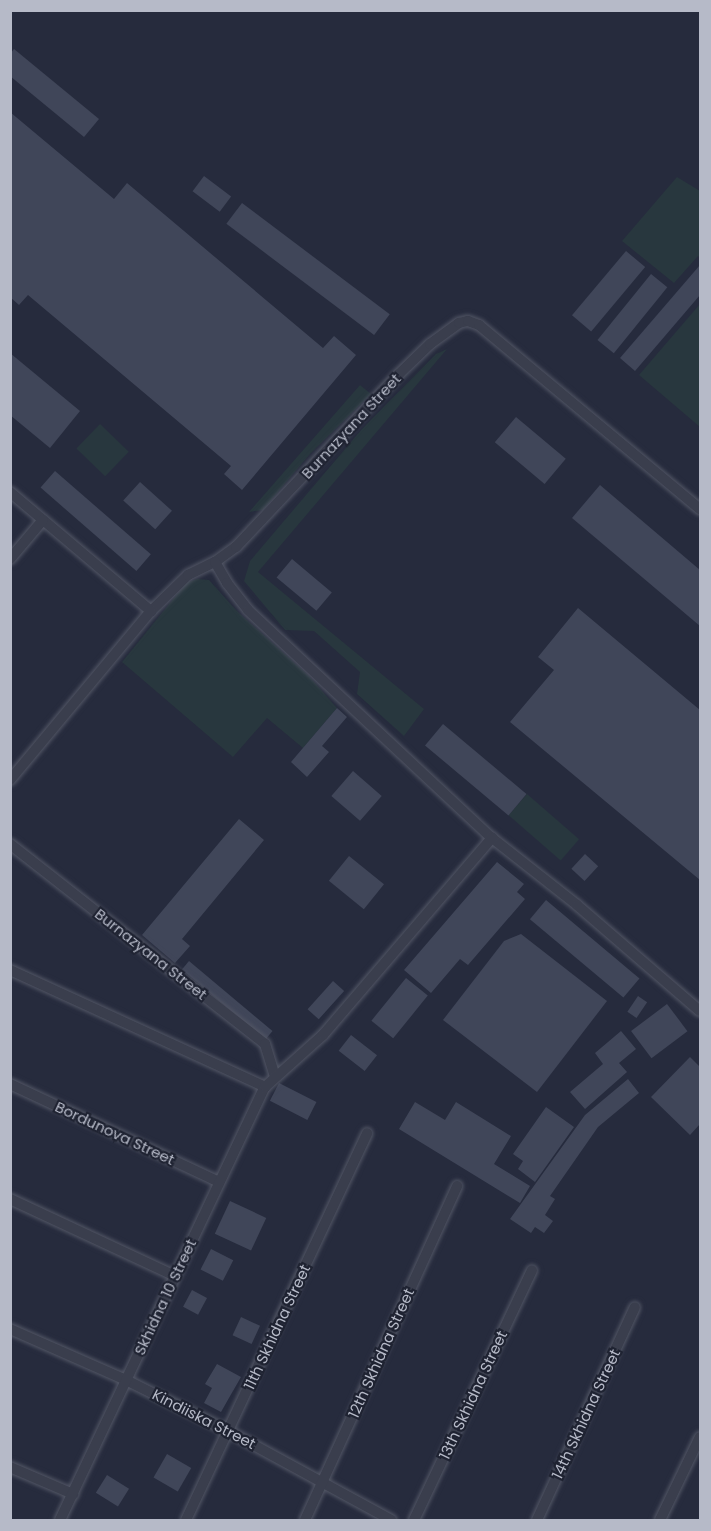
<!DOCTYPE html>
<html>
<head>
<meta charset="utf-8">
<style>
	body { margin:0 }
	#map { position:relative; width:711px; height:1531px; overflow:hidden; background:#262b3d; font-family:Poppins,sans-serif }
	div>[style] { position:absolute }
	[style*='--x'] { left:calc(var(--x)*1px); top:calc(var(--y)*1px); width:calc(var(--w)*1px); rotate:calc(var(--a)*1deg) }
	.green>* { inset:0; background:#28373e; transform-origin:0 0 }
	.building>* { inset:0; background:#404659; transform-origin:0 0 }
	.roads { filter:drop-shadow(0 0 2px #525665) drop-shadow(0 0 2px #525665) }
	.street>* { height:10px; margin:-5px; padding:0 5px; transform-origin:5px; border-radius:5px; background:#3a3e4d }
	span { translate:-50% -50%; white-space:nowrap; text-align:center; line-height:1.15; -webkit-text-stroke:4.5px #1f2332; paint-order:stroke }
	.street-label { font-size:15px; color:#b6bac8 }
	.frame { position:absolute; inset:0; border:12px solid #b6bac8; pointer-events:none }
</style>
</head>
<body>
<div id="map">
	<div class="green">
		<div style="clip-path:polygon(677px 177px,700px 191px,700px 258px,698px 256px,674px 283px,622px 241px)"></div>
		<div style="clip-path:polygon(700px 304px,700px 427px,639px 375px)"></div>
		<div style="clip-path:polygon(447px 349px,258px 572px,424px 709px,404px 736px,357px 694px,360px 672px,314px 631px,285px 630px,244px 581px,250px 561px,362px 429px,436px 354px)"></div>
		<div style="clip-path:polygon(360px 385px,371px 394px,309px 455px,263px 510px,249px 512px)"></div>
		<div style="left:100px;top:424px;width:40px;height:34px;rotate:44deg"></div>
		<div style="clip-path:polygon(198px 579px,209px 580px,237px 611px,308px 675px,337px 708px,303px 748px,267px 718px,233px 757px,122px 662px,187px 582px)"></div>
		<div style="left:527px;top:794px;width:69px;height:28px;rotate:41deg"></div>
	</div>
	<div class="building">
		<div style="clip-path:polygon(14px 49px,99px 119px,84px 137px,10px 76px,10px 54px)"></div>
		<div style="clip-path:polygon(10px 112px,114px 199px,127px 183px,323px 348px,334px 336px,356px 355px,242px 490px,224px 474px,231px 466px,28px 295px,19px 305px,10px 297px)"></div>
		<div style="left:204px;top:176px;width:34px;height:19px;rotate:37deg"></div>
		<div style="left:242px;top:203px;width:185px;height:26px;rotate:37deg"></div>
		<div style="left:626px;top:251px;width:25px;height:84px;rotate:40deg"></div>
		<div style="clip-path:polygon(700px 265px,700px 295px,635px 371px,620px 358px)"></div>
		<div style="left:651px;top:274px;width:21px;height:85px;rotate:39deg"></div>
		<div style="clip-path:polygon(10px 353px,80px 411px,50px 448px,10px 415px)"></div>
		<div style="left:516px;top:417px;width:65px;height:33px;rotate:40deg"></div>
		<div style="left:55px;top:471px;width:127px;height:22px;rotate:41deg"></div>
		<div style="left:140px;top:482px;width:43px;height:25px;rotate:42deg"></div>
		<div style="clip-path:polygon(600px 485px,700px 570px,700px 626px,572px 518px)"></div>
		<div style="left:292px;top:559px;width:52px;height:24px;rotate:40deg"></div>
		<div style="clip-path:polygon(578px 608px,700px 710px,700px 880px,510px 722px,554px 670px,538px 657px)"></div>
		<div style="clip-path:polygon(337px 708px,347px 717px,322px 746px,329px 752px,307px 777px,291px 762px)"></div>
		<div style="left:443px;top:724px;width:109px;height:28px;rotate:40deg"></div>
		<div style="left:353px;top:771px;width:38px;height:33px;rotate:41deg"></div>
		<div style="clip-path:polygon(239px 819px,264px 840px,182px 939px,190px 946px,175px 963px,142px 935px)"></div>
		<div style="left:585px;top:854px;width:18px;height:20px;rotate:43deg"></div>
		<div style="left:349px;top:856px;width:45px;height:32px;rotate:39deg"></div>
		<div style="clip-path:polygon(497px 862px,524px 884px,517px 892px,525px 899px,468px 965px,460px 959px,431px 993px,404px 970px)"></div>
		<div style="left:546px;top:900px;width:122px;height:25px;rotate:40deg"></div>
		<div style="clip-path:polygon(521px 934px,607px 1001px,537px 1092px,443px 1020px,504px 941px)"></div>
		<div style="left:189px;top:961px;width:109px;height:11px;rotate:40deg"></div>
		<div style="left:406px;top:978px;width:28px;height:55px;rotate:39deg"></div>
		<div style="left:333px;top:981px;width:15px;height:38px;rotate:42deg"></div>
		<div style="left:638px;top:996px;width:11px;height:19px;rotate:34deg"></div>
		<div style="left:667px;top:1004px;width:34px;height:45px;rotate:53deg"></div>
		<div style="clip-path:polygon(621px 1031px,636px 1049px,619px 1063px,627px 1072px,585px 1109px,570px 1092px,603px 1064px,595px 1053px)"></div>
		<div style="left:351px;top:1035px;width:33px;height:20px;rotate:38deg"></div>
		<div style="clip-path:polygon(690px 1057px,700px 1067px,700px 1124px,690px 1135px,651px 1097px)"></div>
		<div style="clip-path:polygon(628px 1079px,639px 1093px,598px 1127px,550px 1196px,555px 1199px,545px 1215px,553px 1221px,544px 1233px,535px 1227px,531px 1233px,510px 1219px,585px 1115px)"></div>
		<div style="left:279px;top:1083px;width:42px;height:20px;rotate:27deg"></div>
		<div style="clip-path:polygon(415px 1102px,445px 1120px,456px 1102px,511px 1136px,494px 1164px,530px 1186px,520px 1203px,399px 1129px)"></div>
		<div style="clip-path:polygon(546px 1107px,574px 1127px,535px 1182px,518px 1169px,523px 1161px,513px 1154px)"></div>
		<div style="left:230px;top:1201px;width:40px;height:36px;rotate:25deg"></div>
		<div style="left:211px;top:1249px;width:25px;height:23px;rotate:27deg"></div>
		<div style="left:192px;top:1290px;width:17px;height:19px;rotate:28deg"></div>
		<div style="left:241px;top:1317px;width:21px;height:20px;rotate:25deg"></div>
		<div style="clip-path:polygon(217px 1364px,241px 1377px,221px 1412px,204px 1403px,212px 1388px,205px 1384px)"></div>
		<div style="left:167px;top:1454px;width:28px;height:27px;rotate:30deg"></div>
		<div style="left:107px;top:1475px;width:26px;height:21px;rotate:32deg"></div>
	</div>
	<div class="roads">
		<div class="street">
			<div style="--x:10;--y:492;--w:185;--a:40.2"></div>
			<div style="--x:151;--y:611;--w:52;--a:-44.2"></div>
			<div style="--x:188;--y:575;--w:30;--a:-26"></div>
			<div style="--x:215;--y:562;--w:26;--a:-36"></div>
			<div style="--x:236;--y:547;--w:238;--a:-46.7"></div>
			<div style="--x:399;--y:374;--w:43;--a:-44.1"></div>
			<div style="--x:430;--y:344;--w:36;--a:-36"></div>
			<div style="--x:459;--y:323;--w:9;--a:-13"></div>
			<div style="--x:468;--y:321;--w:12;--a:20"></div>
			<div style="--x:479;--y:325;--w:288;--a:39.8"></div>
			<div style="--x:10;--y:559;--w:51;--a:-49.8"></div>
			<div style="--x:215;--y:562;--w:24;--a:60"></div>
			<div style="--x:227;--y:583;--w:34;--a:52"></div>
			<div style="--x:248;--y:610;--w:334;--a:43.1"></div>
			<div style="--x:492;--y:838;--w:108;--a:38.2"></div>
			<div style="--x:577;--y:905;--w:162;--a:40.8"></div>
			<div style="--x:10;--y:780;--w:220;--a:-50.2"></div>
			<div style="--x:10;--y:844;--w:324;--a:38.1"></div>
			<div style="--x:265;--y:1044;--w:34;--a:73"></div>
			<div style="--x:10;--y:970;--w:281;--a:24.6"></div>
			<div style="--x:10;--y:1084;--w:231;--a:25.1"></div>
			<div style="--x:10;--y:1199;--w:182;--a:25"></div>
			<div style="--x:10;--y:1329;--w:127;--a:23.7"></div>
			<div style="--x:126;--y:1380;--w:114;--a:26.6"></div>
			<div style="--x:228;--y:1431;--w:186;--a:28.6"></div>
			<div style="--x:10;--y:1467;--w:69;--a:23.2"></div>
			<div style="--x:60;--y:1520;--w:479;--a:-64.7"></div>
			<div style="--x:265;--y:1087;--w:78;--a:-41.9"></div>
			<div style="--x:323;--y:1035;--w:260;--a:-49.4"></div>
			<div style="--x:186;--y:1520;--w:427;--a:-64.9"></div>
			<div style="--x:305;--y:1520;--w:367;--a:-65.5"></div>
			<div style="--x:414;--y:1520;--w:276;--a:-64.7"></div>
			<div style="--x:537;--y:1520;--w:234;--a:-65.3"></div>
			<div style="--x:660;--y:1520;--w:92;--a:-64.3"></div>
		</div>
	</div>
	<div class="street-label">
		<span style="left:351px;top:426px;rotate:-47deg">Burnazyana Street</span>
		<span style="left:151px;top:954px;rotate:38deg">Burnazyana Street</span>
		<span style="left:115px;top:1133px;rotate:25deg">Bordunova Street</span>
		<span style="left:165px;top:1297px;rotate:-65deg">Skhidna 10 Street</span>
		<span style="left:277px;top:1327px;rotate:-65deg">11th Skhidna Street</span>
		<span style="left:381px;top:1353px;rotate:-66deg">12th Skhidna Street</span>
		<span style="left:473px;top:1395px;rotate:-65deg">13th Skhidna Street</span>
		<span style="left:586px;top:1414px;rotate:-65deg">14th Skhidna Street</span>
		<span style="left:204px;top:1419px;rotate:27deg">Kindiiska Street</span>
	</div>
	<div class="frame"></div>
</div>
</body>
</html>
